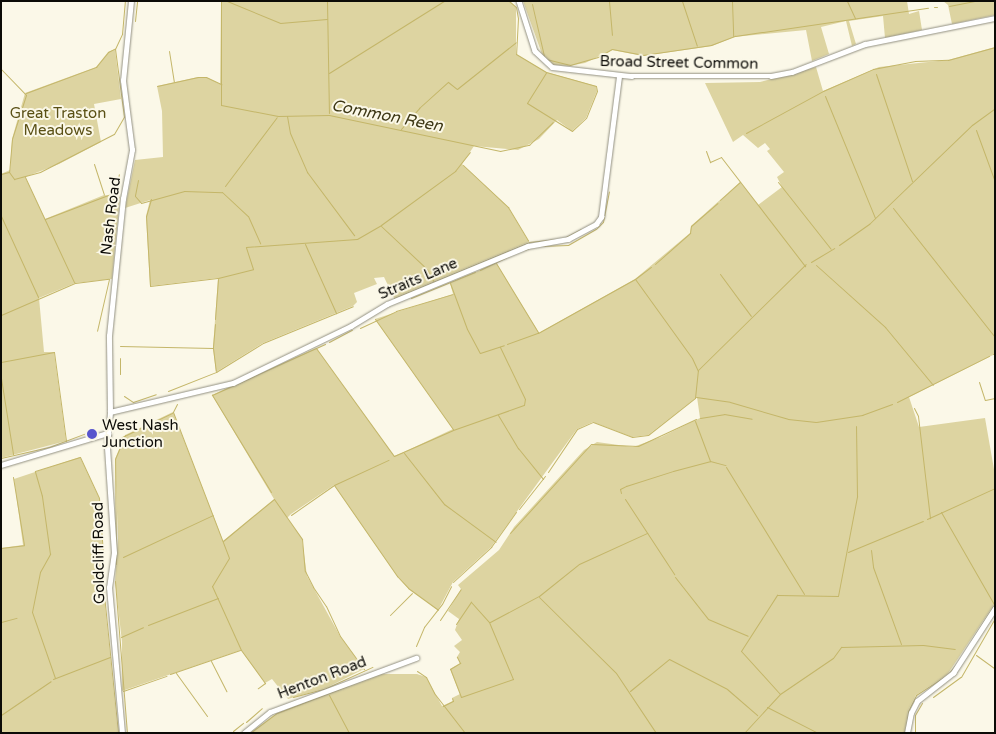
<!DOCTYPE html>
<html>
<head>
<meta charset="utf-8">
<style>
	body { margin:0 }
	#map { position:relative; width:996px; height:734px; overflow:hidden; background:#fbf8e8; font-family:"Varela Round",sans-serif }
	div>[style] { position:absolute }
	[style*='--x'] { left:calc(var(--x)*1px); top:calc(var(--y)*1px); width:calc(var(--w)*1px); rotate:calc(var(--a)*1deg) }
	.green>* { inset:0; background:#ddd4a1 }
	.stream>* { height:1px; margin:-0.5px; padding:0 0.5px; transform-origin:0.5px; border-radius:0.5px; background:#c4b669 }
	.roads { filter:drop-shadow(0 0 1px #929082) drop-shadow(0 0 1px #929082) }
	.minor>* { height:4.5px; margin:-2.25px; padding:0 2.25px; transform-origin:2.25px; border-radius:2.25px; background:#fff }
	.dots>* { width:14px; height:14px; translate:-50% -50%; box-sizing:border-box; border:2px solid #fbf8e8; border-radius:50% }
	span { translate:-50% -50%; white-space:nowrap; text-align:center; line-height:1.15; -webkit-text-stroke:4px #fbf8e8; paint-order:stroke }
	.street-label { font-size:15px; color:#0c0b07 }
	.park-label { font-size:15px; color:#5a5015 }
	.poi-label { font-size:15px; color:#0c0b07 }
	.left { translate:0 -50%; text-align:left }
	.water-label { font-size:16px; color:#3d3715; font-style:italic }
	.frame { position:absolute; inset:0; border:2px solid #0c0b07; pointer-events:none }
</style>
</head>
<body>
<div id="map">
	<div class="green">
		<div style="clip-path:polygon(221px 1px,509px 1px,516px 7px,516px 54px,546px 72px,596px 86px,597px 91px,586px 118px,572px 131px,557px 120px,539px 139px,518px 150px,474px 146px,462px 164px,508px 207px,529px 242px,394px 298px,384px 277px,374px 278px,377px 284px,354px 293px,357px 302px,353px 306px,263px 343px,216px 372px,213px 348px,218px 278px,150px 286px,146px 216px,150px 200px,125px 208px,135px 160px,163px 157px,162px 111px,157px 86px,198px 77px,206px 77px,220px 84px)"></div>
		<div style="clip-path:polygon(523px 1px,907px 1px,909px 14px,919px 11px,922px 30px,885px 38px,883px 16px,849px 21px,856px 44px,852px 46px,846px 21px,821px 27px,829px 54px,812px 61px,806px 30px,734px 37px,712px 46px,643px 56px,612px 50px,585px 63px,568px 66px,554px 65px,543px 57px)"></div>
		<div style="clip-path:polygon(943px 1px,995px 1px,995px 15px,952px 24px,948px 5px)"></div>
		<div style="clip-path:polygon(995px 47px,995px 354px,909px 397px,919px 427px,985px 418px,995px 475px,995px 603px,947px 675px,916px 695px,908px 711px,905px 733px,250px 733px,277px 713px,380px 674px,417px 674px,426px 677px,442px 706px,453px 701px,452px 698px,460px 694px,450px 669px,460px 663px,457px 657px,460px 652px,454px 646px,462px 640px,455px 630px,459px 619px,448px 611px,461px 589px,458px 585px,499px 550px,514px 527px,584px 450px,597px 442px,633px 447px,661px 437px,700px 418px,697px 397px,648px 435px,632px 437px,593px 422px,577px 429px,491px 547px,453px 582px,438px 610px,408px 588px,397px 576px,334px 485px,291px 514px,287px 518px,302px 539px,307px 576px,340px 636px,364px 669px,326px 688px,288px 699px,272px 679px,265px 683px,241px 650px,122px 691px,122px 642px,115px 581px,118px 538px,115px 459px,125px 435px,173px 412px,223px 541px,274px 499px,212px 395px,316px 348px,394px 456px,404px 452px,453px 429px,375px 319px,453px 294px,450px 283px,496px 263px,539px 333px,635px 279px,690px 233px,691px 226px,740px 182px,758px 205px,782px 187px,777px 177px,784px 172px,767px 151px,770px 149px,765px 143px,758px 148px,743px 135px,733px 142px,705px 83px,760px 82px,816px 67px,823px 91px,879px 67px,948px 60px)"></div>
		<div style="clip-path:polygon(115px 49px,121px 99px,94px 104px,101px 142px,59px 164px,25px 177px,45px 219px,104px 195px,120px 197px,112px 279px,75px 283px,39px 298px,44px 352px,54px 352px,66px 441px,1px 458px,1px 174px,10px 170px,12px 139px,25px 93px,96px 67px,108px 52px)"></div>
		<div style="clip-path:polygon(80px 457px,99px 498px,103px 554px,102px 575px,118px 733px,1px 733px,1px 548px,23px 545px,14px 479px)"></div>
	</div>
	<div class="stream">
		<div style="--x:221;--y:1;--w:104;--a:90"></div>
		<div style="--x:221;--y:105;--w:58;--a:10.9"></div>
		<div style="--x:278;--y:116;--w:51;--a:-1.1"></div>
		<div style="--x:329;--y:115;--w:175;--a:11.9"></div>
		<div style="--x:500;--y:151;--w:30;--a:-12"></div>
		<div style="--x:529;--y:145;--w:33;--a:-44"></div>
		<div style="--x:227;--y:1;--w:57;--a:22.5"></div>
		<div style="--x:280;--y:23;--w:47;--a:-4.9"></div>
		<div style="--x:327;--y:1;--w:112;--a:89"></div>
		<div style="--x:509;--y:1;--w:9;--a:41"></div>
		<div style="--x:516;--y:7;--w:11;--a:80"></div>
		<div style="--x:518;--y:18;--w:36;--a:93"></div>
		<div style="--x:516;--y:54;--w:35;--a:31"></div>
		<div style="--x:546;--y:72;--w:52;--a:15.6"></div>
		<div style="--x:596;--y:86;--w:5;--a:79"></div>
		<div style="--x:597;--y:91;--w:29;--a:112"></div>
		<div style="--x:586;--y:118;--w:19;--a:137"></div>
		<div style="--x:572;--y:131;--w:53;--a:-148.1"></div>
		<div style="--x:527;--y:103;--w:36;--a:-58"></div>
		<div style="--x:609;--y:1;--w:34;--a:85"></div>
		<div style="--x:682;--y:1;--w:47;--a:71.6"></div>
		<div style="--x:732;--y:1;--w:35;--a:88"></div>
		<div style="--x:847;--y:1;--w:19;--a:65"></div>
		<div style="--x:532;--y:4;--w:53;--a:77"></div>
		<div style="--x:949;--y:6;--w:26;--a:-11"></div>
		<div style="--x:934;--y:7;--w:3;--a:0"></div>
		<div style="--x:135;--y:21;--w:20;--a:-84"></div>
		<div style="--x:169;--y:51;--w:31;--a:81"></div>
		<div style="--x:546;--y:59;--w:25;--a:14"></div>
		<div style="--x:570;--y:65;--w:29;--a:-16"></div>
		<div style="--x:598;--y:57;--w:16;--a:-30"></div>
		<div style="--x:612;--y:49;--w:32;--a:11"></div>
		<div style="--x:643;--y:55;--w:69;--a:-8.4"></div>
		<div style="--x:711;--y:45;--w:26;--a:-21"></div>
		<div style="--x:735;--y:36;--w:195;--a:-8.3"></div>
		<div style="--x:1;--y:69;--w:36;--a:46"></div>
		<div style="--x:26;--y:95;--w:46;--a:107.7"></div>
		<div style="--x:12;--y:139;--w:33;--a:95"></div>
		<div style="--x:329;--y:73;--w:136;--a:-32.1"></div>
		<div style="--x:876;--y:74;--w:113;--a:71.4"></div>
		<div style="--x:157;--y:86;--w:42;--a:-12.4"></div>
		<div style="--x:198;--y:77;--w:8;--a:0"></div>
		<div style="--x:206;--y:77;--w:17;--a:25"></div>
		<div style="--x:26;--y:93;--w:75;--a:-20.4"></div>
		<div style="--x:96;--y:67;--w:19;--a:-51"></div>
		<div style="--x:108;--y:52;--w:7;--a:-27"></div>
		<div style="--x:825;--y:96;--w:132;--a:67.7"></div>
		<div style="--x:287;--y:116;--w:17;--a:80"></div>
		<div style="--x:290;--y:133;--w:43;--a:66.4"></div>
		<div style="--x:307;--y:172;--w:79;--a:53.3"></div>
		<div style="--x:401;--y:129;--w:28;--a:-49"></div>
		<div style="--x:419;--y:108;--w:39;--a:-42"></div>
		<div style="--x:448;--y:82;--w:11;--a:38"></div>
		<div style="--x:457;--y:89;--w:75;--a:-38.5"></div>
		<div style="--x:976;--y:130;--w:55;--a:69.9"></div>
		<div style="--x:746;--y:133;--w:88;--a:-28.6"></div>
		<div style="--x:823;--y:91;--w:55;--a:-23.7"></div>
		<div style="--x:873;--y:69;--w:43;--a:-10.8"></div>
		<div style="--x:915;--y:61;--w:33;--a:-2"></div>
		<div style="--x:948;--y:60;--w:49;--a:-15.5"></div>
		<div style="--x:706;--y:151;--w:12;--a:70"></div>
		<div style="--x:710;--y:162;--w:12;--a:-24"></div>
		<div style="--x:721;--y:157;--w:138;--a:52.4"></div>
		<div style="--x:94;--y:164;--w:32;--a:72"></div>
		<div style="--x:463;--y:165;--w:62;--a:43"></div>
		<div style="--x:508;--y:207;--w:39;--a:59"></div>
		<div style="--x:1;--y:174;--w:8;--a:-14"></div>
		<div style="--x:9;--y:172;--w:9;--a:54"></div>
		<div style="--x:14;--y:179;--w:27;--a:-15"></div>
		<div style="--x:40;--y:172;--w:83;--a:-27.2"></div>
		<div style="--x:114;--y:134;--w:20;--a:-60"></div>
		<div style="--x:124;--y:117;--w:69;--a:-97.5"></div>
		<div style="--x:115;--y:49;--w:17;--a:-65"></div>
		<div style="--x:122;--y:34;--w:33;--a:-85"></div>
		<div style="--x:25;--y:177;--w:116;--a:65"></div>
		<div style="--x:138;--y:180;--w:16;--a:101"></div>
		<div style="--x:135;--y:196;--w:9;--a:49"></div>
		<div style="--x:141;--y:203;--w:45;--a:-15.6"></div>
		<div style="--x:184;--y:191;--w:38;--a:2"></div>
		<div style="--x:222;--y:192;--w:35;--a:43"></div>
		<div style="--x:248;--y:216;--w:30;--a:66"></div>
		<div style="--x:778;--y:182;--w:85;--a:51.7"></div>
		<div style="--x:225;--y:186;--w:86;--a:-53"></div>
		<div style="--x:151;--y:199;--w:18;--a:106"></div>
		<div style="--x:146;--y:216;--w:70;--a:86.7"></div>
		<div style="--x:150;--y:286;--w:68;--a:-6.7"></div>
		<div style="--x:218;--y:278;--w:36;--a:-14"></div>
		<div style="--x:253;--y:269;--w:23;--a:-108"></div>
		<div style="--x:246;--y:247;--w:111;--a:-4.1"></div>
		<div style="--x:357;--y:239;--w:28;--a:-30"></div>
		<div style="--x:381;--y:225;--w:92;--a:-36.1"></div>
		<div style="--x:455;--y:171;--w:24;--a:-52"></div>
		<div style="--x:720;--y:200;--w:27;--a:-42"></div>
		<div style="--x:893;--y:208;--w:164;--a:51.7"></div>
		<div style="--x:1;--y:216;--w:89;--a:65.4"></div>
		<div style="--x:45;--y:219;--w:76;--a:-20.8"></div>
		<div style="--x:116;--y:192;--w:18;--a:-81"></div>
		<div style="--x:381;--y:226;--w:63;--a:43.1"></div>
		<div style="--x:427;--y:269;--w:15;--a:62"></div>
		<div style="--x:564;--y:238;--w:19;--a:-28"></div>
		<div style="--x:305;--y:244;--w:76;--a:65.8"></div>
		<div style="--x:839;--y:245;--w:37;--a:-35"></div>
		<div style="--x:869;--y:224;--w:143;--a:-43.9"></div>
		<div style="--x:972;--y:125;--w:29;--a:-36"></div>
		<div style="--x:541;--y:246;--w:27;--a:-2"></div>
		<div style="--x:568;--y:245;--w:32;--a:-30"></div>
		<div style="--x:596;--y:229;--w:10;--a:-45"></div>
		<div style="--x:603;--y:222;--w:31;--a:-79"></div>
		<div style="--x:524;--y:250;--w:9;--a:-21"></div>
		<div style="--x:811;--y:262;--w:27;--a:-31"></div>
		<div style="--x:496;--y:263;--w:81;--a:58.7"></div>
		<div style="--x:655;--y:264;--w:47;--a:-41.5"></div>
		<div style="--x:690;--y:233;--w:7;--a:-82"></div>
		<div style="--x:691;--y:226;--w:35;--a:-41"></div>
		<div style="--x:816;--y:265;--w:93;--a:41.9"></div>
		<div style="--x:885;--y:327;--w:75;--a:50.4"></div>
		<div style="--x:480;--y:270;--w:34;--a:-26"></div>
		<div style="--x:720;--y:274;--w:52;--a:53.6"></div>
		<div style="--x:450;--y:283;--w:49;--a:69.7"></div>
		<div style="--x:467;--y:329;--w:27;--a:62"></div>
		<div style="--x:480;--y:353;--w:25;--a:-18"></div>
		<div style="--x:394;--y:298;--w:146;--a:-22.5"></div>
		<div style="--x:529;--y:242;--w:28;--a:-6"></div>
		<div style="--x:411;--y:298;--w:69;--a:-22.1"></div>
		<div style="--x:1;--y:315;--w:81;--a:-23.4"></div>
		<div style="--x:75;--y:283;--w:34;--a:-7"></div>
		<div style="--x:109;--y:279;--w:53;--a:103"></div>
		<div style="--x:215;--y:319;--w:40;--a:-85.7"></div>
		<div style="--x:375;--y:319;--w:135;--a:54.7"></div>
		<div style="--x:215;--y:324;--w:24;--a:95"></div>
		<div style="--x:213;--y:348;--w:23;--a:83"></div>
		<div style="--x:360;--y:328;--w:40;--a:-25"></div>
		<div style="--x:396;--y:311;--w:59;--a:-16.6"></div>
		<div style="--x:329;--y:342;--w:26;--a:-28"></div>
		<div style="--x:507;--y:344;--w:33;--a:-20"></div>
		<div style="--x:538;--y:333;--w:111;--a:-29.1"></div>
		<div style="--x:635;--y:279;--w:20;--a:-37"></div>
		<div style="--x:120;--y:346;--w:93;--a:1.2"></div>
		<div style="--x:316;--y:348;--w:133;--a:54.2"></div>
		<div style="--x:394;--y:456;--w:64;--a:-23.8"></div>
		<div style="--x:453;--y:430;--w:75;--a:-19.4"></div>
		<div style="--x:524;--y:405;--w:6;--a:-81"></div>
		<div style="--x:525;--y:399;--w:58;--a:-115.7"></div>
		<div style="--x:993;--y:354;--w:2;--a:0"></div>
		<div style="--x:120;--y:358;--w:16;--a:90"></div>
		<div style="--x:1;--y:362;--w:54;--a:-10.7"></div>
		<div style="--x:54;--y:352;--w:90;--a:82.3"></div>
		<div style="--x:698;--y:370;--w:151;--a:-44.5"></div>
		<div style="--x:1;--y:378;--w:77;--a:81"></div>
		<div style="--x:979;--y:382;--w:19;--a:72"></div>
		<div style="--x:985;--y:400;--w:10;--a:-11"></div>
		<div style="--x:168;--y:391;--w:52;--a:-21.6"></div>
		<div style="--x:216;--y:372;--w:55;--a:-31.7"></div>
		<div style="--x:263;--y:343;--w:97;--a:-22.3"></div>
		<div style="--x:124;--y:396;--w:11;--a:34"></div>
		<div style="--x:133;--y:402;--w:24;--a:-19"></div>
		<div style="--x:696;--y:397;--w:34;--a:8"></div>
		<div style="--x:730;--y:402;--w:60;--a:16.3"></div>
		<div style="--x:788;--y:419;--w:28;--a:6"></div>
		<div style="--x:816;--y:422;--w:47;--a:-8.7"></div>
		<div style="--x:862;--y:415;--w:32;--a:-20"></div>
		<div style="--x:897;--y:402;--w:103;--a:-26.6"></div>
		<div style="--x:177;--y:404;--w:9;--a:117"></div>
		<div style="--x:173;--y:412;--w:156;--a:69"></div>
		<div style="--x:229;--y:558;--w:33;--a:121"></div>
		<div style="--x:212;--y:586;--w:70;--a:65.6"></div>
		<div style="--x:241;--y:650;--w:41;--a:54"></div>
		<div style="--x:265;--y:683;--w:9;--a:144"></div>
		<div style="--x:914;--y:408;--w:9;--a:63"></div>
		<div style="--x:918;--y:416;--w:103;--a:83.3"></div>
		<div style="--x:498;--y:415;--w:39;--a:59"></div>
		<div style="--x:518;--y:448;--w:40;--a:51"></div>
		<div style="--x:700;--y:418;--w:24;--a:-9"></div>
		<div style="--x:724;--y:414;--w:28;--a:10"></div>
		<div style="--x:695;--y:421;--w:43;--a:69.4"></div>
		<div style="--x:120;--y:438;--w:58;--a:-25.7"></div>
		<div style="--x:404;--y:453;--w:65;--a:51.9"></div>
		<div style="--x:444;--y:504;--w:64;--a:36.2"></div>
		<div style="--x:1;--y:458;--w:49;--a:-12.9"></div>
		<div style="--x:49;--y:447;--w:43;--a:-20.6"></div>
		<div style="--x:726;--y:467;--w:149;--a:58.4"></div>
		<div style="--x:548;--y:472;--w:52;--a:-56"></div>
		<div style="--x:577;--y:429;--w:17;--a:-24"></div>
		<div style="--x:593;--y:422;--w:42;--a:21"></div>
		<div style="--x:632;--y:437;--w:16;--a:-7"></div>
		<div style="--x:648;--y:435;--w:60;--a:-38.2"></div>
		<div style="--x:695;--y:398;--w:27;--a:-84"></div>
		<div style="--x:698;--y:371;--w:14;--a:-115"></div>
		<div style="--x:692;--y:358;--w:97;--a:-125.8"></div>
		<div style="--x:334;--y:485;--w:111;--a:55.3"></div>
		<div style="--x:397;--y:576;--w:16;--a:47"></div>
		<div style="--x:408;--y:588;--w:37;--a:36"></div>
		<div style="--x:271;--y:492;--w:114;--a:-121.3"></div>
		<div style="--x:212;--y:395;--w:124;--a:-24.3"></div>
		<div style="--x:621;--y:493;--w:4;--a:-104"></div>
		<div style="--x:620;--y:489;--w:7;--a:-27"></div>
		<div style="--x:626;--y:486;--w:49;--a:-17.7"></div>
		<div style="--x:673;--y:471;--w:38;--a:-15"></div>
		<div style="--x:710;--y:461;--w:16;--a:15"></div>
		<div style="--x:625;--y:499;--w:90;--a:56.8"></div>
		<div style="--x:519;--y:509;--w:42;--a:-51.8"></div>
		<div style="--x:941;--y:512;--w:106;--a:60.1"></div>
		<div style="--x:291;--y:515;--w:52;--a:-34.9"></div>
		<div style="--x:334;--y:485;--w:60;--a:-24.8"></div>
		<div style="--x:927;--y:519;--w:75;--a:-24.5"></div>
		<div style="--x:510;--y:533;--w:120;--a:-47.7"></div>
		<div style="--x:591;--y:444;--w:47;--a:2.4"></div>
		<div style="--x:638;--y:446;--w:64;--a:-25"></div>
		<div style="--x:223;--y:541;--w:66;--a:-39.5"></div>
		<div style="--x:274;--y:499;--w:49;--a:55"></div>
		<div style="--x:302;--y:539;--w:32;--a:85"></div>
		<div style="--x:305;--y:571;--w:18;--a:63"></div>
		<div style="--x:313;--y:587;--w:23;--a:56"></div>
		<div style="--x:326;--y:606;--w:33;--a:65"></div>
		<div style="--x:340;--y:636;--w:41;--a:54"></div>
		<div style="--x:1;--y:548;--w:23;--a:-7"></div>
		<div style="--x:24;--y:545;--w:69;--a:-99.2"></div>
		<div style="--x:871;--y:550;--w:17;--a:83"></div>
		<div style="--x:873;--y:567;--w:82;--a:70"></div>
		<div style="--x:848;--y:552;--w:81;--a:-22.5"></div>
		<div style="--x:123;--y:557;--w:99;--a:-25"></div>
		<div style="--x:116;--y:564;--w:105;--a:-90.5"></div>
		<div style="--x:115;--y:459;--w:26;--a:-67"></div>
		<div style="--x:675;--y:577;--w:53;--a:51.8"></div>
		<div style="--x:708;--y:619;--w:43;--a:23"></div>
		<div style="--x:115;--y:581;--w:152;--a:85.5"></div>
		<div style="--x:453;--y:582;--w:52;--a:-42.6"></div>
		<div style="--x:491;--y:547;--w:43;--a:-54.5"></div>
		<div style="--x:539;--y:597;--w:108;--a:44.6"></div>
		<div style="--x:616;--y:673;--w:72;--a:56.3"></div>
		<div style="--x:390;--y:615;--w:31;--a:-45"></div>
		<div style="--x:440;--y:620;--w:37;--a:-56"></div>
		<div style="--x:1;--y:622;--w:16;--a:-15"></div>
		<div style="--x:490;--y:622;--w:55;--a:-28"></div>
		<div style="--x:539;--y:596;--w:51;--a:-38.7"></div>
		<div style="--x:579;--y:564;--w:75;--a:-24.5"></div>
		<div style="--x:456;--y:624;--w:27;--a:-56"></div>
		<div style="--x:471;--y:602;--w:27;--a:48"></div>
		<div style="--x:489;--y:622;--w:62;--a:67.2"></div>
		<div style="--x:513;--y:679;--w:55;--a:160.9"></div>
		<div style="--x:461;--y:697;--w:30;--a:-111"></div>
		<div style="--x:450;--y:669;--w:12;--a:-31"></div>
		<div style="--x:460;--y:663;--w:7;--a:-117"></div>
		<div style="--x:148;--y:625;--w:75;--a:-21.1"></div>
		<div style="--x:121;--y:637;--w:24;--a:-24"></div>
		<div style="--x:971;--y:641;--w:45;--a:-57.7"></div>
		<div style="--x:416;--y:646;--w:21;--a:-67"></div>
		<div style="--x:424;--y:627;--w:29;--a:-52"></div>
		<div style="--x:442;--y:604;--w:20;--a:-63"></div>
		<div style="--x:976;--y:655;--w:24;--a:36"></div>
		<div style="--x:211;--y:661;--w:34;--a:63"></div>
		<div style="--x:417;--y:671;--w:11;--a:34"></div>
		<div style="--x:426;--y:677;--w:18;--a:63"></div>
		<div style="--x:434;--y:693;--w:51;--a:52.2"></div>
		<div style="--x:176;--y:673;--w:53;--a:54.2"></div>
		<div style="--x:170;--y:674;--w:74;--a:-18.9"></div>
		<div style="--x:55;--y:678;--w:70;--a:-109.2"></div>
		<div style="--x:32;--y:612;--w:41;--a:-78.7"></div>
		<div style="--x:40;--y:572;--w:21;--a:-61"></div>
		<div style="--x:50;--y:554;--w:59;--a:-97.9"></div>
		<div style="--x:42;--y:496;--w:26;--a:-106"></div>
		<div style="--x:35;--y:471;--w:47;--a:-17.3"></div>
		<div style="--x:80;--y:457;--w:45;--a:65.1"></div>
		<div style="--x:99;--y:498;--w:56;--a:85.9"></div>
		<div style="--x:103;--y:554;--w:21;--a:93"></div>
		<div style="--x:102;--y:575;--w:159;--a:84.2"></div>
		<div style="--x:53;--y:679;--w:61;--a:-21.1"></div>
		<div style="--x:123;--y:691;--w:46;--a:-19.2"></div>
		<div style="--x:630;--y:691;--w:50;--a:-39.4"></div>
		<div style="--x:669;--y:659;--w:65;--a:27.3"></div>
		<div style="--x:727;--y:689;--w:40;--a:41"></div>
		<div style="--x:780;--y:694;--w:58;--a:-132.2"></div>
		<div style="--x:741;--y:651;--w:67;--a:-57.3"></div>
		<div style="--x:777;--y:595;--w:61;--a:0.9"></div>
		<div style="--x:838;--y:596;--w:102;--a:-79.2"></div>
		<div style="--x:857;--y:496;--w:70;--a:-90.8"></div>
		<div style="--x:329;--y:695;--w:43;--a:62.2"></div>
		<div style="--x:293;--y:697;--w:34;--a:-15"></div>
		<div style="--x:326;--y:688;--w:51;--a:-24.5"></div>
		<div style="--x:933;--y:697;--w:34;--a:-36"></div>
		<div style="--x:961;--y:677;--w:68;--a:-60"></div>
		<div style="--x:443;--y:706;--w:11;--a:-27"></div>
		<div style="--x:453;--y:701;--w:3;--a:-108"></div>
		<div style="--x:767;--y:707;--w:57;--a:27"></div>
		<div style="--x:1;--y:715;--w:60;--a:-34.2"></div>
		<div style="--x:246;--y:722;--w:21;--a:-41"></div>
		<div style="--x:233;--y:731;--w:13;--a:-39"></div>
		<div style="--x:250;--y:733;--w:34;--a:-37"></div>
		<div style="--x:277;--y:713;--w:75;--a:-21.1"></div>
		<div style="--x:744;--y:733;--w:53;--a:-47.3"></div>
		<div style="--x:780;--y:694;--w:64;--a:-34.2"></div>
		<div style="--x:833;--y:658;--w:14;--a:-54"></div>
		<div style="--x:841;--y:647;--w:82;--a:-1.4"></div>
		<div style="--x:923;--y:645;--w:32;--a:7"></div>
		<div style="--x:905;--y:733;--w:22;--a:-82"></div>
		<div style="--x:908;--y:711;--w:18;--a:-63"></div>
		<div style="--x:916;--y:695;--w:37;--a:-33"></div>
		<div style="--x:947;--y:675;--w:16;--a:-50"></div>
		<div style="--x:915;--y:733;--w:18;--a:-90"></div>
		<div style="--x:915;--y:715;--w:14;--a:-60"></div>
	</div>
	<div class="roads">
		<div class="minor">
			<div style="--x:519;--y:1;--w:52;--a:72.3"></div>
			<div style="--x:535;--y:51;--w:23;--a:43"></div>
			<div style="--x:552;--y:67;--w:80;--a:6.5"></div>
			<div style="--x:631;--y:76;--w:140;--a:0"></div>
			<div style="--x:771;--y:76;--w:21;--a:-11"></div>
			<div style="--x:792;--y:72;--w:78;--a:-21"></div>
			<div style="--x:865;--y:44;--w:133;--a:-11.3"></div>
			<div style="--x:110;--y:412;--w:126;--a:-13.3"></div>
			<div style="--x:233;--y:383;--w:131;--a:-25.8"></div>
			<div style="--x:351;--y:326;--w:42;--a:-31.4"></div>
			<div style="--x:387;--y:304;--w:152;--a:-22.4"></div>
			<div style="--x:528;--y:246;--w:41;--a:-9.9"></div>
			<div style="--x:568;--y:239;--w:32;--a:-28"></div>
			<div style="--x:596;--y:224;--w:9;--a:-54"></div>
			<div style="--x:601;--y:217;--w:142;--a:-82.7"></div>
			<div style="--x:1;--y:465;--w:112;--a:-16.7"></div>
			<div style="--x:122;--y:733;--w:146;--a:-95.1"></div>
			<div style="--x:109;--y:588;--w:35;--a:-82"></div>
			<div style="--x:114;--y:553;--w:106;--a:-93.8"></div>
			<div style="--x:107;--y:447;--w:35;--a:-85"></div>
			<div style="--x:110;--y:412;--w:76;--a:-90.8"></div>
			<div style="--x:109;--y:336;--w:138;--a:-84.2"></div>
			<div style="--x:123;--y:199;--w:50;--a:-79.6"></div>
			<div style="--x:132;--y:150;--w:70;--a:-97.4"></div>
			<div style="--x:123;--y:81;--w:80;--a:-84.3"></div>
			<div style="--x:244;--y:733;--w:33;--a:-39"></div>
			<div style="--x:270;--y:712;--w:156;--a:-20.3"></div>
			<div style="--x:907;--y:733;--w:20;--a:-79"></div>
			<div style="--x:911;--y:713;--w:13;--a:-63"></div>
			<div style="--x:917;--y:701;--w:46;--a:-37.9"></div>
			<div style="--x:953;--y:673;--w:77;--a:-57.1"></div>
		</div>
	</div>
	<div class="dots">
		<div style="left:92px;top:434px;background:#5855cd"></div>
	</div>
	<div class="street-label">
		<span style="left:679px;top:63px;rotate:1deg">Broad Street Common</span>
		<span style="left:111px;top:216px;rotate:-83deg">Nash Road</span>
		<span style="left:418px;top:279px;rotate:-23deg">Straits Lane</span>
		<span style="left:99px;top:553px;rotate:-91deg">Goldcliff Road</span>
		<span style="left:322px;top:678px;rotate:-21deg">Henton Road</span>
	</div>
	<div class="park-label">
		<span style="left:58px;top:122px">Great Traston<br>Meadows</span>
	</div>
	<div class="poi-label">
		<span class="left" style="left:102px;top:434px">West Nash<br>Junction</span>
	</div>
	<div class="water-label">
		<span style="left:387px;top:116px;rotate:11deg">Common Reen</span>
	</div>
	<div class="frame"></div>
</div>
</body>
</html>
